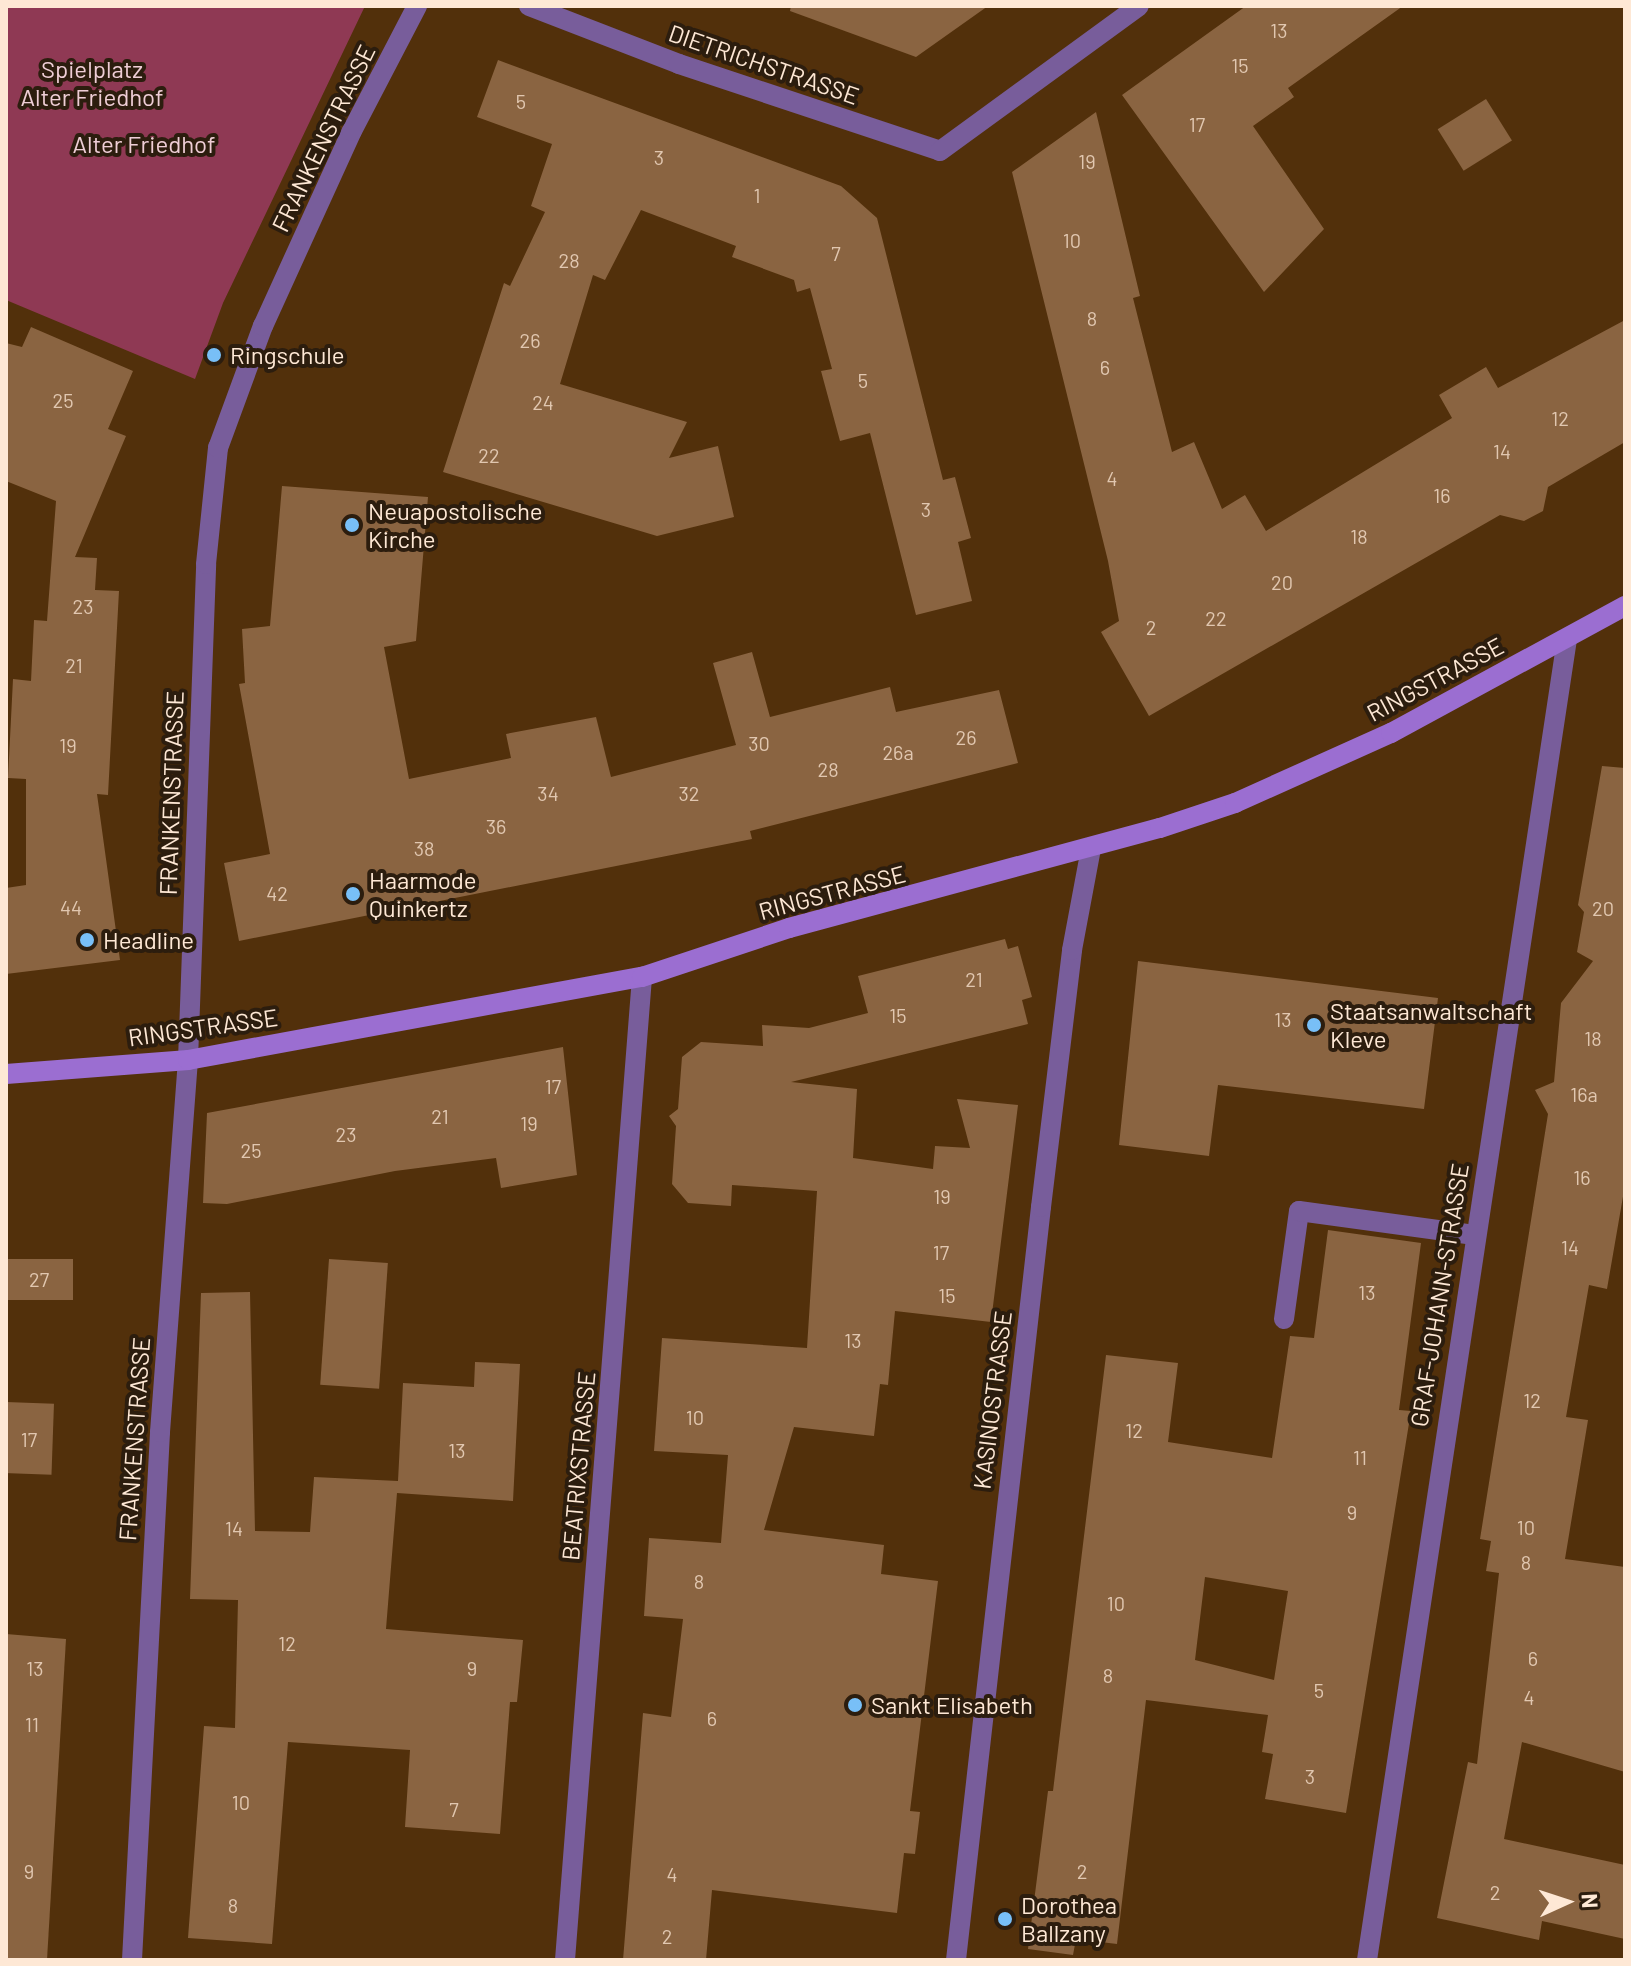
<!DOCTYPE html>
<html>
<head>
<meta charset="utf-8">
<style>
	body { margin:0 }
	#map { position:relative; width:1631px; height:1966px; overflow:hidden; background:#52300b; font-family:Barlow,sans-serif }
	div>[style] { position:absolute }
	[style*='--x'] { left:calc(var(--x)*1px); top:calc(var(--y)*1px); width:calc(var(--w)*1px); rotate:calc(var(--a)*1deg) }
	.green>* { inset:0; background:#8f3954 }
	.building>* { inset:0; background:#8a6441; transform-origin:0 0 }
	.lane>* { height:20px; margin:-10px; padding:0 10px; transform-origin:10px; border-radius:10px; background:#785d9b }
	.street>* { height:20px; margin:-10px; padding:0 10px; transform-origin:10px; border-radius:10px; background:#785d9b }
	.secondary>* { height:20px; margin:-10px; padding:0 10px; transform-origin:10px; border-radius:10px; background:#9b6ed1 }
	.dots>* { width:22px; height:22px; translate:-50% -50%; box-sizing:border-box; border:4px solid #2c1d0e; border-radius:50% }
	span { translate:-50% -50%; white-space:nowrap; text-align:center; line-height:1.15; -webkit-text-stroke:8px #2c1d0e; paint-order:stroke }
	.number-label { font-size:20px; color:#e1c7b0 }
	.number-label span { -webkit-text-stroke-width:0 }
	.street-label { font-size:24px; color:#fee8d5 }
	.park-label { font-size:24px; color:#efced6 }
	.poi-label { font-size:24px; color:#fee8d5 }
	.left { translate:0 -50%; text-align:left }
	.frame { position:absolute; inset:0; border:8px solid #fee8d5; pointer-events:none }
	.north { position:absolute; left:1527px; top:1862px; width:80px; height:80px; -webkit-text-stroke:6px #2c1d0e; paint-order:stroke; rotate:87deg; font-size:22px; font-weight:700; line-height:32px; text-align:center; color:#fee8d5 }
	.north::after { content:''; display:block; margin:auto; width:28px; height:36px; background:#fee8d5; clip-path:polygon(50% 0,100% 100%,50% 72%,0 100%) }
</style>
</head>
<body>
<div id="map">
	<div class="green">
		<div style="clip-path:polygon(6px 6px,365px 6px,223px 303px,195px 379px,6px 300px)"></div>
	</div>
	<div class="building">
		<div style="clip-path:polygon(791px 6px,988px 6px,916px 57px,790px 11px)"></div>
		<div style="clip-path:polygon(1246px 6px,1403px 6px,1288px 88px,1294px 97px,1253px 126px,1324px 229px,1264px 292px,1122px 95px)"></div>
		<div style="clip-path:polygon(498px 60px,841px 186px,877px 218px,943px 480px,955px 477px,971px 538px,958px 542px,972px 601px,916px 615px,870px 433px,840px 441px,821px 371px,832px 369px,810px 288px,797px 292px,794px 280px,732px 257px,736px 246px,641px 210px,605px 280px,593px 275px,560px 384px,687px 422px,669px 458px,718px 446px,734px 517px,657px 536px,443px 472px,504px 283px,510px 286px,545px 212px,531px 206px,552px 144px,477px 117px)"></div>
		<div style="left:1486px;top:99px;width:49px;height:57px;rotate:58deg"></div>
		<div style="clip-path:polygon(1096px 112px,1140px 296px,1133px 298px,1172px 452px,1194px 442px,1222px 509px,1245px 495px,1266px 531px,1452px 418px,1439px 395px,1486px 367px,1498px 388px,1625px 320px,1625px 442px,1548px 487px,1543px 511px,1524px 521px,1500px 515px,1149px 716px,1101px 632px,1119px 621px,1108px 561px,1012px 172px)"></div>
		<div style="clip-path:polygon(31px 327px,133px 371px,108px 429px,126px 436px,75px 557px,97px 558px,95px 590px,119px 591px,108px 795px,97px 794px,120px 960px,6px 974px,6px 888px,26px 885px,26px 779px,8px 778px,13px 679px,31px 681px,34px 620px,47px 621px,56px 501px,6px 481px,6px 343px,22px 347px)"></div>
		<div style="clip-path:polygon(282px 486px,428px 497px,416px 641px,384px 647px,409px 779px,511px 758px,506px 734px,596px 717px,611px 777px,736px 745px,713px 663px,752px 652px,770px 717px,890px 687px,896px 712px,999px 690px,1018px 763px,750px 831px,752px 839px,239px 941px,224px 863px,270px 854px,239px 684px,245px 683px,242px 629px,270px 626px)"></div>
		<div style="clip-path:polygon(1602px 766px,1625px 768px,1625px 1185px,1607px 1289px,1589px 1285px,1566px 1417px,1588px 1420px,1565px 1559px,1625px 1567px,1625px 1772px,1522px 1742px,1504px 1839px,1625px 1865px,1625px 1939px,1542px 1921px,1539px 1940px,1437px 1918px,1468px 1762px,1477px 1764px,1499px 1573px,1486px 1571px,1491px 1541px,1480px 1539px,1548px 1114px,1535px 1090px,1554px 1082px,1561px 1003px,1593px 961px,1577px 952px,1584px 912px,1578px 905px)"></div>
		<div style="clip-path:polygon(1005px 939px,1008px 949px,1018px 946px,1032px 997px,1022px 1000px,1028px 1024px,791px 1082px,857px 1089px,853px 1158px,933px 1169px,935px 1146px,970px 1148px,957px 1099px,1018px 1105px,991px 1322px,895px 1311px,888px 1385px,880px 1384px,874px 1436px,794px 1427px,764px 1530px,884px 1545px,881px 1574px,938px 1581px,910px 1811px,920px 1812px,915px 1854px,904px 1853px,897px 1913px,712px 1890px,706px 1960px,623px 1960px,643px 1713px,671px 1717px,683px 1619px,644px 1616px,649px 1538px,721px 1543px,728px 1455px,654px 1451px,662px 1338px,807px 1348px,817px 1191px,732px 1185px,731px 1206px,688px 1203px,672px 1184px,676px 1126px,669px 1116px,678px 1109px,682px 1057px,701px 1042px,763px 1046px,762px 1025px,809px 1028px,868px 1013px,858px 976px)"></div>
		<div style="clip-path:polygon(1138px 961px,1438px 998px,1424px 1109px,1218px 1085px,1209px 1156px,1119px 1145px)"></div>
		<div style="clip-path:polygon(563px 1047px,577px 1175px,501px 1188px,496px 1158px,395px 1171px,227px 1204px,203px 1203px,207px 1113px)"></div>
		<div style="clip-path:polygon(evenodd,1328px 1230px,1421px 1243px,1399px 1410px,1411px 1411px,1346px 1813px,1265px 1799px,1273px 1754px,1262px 1752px,1268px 1715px,1146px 1700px,1117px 1944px,1076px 1939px,1073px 1955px,1028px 1949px,1048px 1791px,1053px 1791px,1106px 1355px,1178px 1363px,1168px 1442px,1272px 1458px,1290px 1336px,1314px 1338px,1328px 1230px,1205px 1577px,1288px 1591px,1274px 1680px,1195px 1660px,1205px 1577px)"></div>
		<div style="left:6px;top:1259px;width:67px;height:41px"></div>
		<div style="left:329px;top:1259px;width:59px;height:126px;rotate:4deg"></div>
		<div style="clip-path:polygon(250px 1292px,255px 1531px,310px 1532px,314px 1477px,398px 1481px,403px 1383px,474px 1387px,475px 1362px,520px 1364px,513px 1501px,397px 1493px,386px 1629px,523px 1640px,517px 1702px,510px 1702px,500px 1834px,405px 1827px,410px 1750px,288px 1742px,272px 1944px,188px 1938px,204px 1726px,235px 1728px,238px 1600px,190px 1599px,201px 1293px)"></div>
		<div style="left:6px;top:1402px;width:48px;height:71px;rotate:2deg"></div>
		<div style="clip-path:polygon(6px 1634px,66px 1639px,47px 1960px,6px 1960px)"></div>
	</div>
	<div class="lane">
		<div style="--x:1284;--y:1319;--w:109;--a:-82.1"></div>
		<div style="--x:1299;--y:1211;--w:177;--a:7.8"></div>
	</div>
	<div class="street">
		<div style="--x:529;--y:6;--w:161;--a:21.1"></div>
		<div style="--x:679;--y:64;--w:275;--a:18.4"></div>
		<div style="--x:940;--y:151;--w:246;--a:-36.1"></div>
		<div style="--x:132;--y:1960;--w:529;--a:-86.96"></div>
		<div style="--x:160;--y:1432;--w:373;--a:-85.7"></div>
		<div style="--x:188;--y:1060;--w:496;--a:-87.9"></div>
		<div style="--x:206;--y:564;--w:117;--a:-84.1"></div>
		<div style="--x:218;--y:448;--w:130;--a:-69.8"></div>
		<div style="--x:263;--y:326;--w:214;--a:-65.5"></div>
		<div style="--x:352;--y:131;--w:141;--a:-62.5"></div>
		<div style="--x:565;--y:1960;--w:986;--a:-85.52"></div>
		<div style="--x:956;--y:1960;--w:758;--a:-83.56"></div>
		<div style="--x:1041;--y:1207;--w:259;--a:-83.1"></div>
		<div style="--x:1072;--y:950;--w:104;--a:-79.4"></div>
		<div style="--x:1367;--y:1960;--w:1336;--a:-81.39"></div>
	</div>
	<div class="secondary">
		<div style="--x:6;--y:1074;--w:183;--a:-4.4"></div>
		<div style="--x:188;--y:1060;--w:462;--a:-10.4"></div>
		<div style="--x:642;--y:977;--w:155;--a:-18.4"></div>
		<div style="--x:789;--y:928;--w:384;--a:-15.1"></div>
		<div style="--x:1160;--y:828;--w:79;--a:-18.4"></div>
		<div style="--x:1235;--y:803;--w:171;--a:-24.2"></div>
		<div style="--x:1391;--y:733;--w:266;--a:-28.5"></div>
	</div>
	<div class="dots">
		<div style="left:214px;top:355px;background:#78bff7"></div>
		<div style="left:352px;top:525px;background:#78bff7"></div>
		<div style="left:353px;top:894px;background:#78bff7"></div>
		<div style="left:87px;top:940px;background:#78bff7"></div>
		<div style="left:1314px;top:1025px;background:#78bff7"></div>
		<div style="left:855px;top:1705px;background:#78bff7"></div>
		<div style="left:1005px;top:1919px;background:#78bff7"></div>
	</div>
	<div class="number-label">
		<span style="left:1279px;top:30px">13</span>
		<span style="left:1240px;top:65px">15</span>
		<span style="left:521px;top:101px">5</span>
		<span style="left:1197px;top:124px">17</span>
		<span style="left:659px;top:157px">3</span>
		<span style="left:1087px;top:161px">19</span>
		<span style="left:757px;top:195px">1</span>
		<span style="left:1072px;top:240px">10</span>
		<span style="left:836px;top:253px">7</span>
		<span style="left:569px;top:260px">28</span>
		<span style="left:1092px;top:318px">8</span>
		<span style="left:530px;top:340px">26</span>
		<span style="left:1105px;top:367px">6</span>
		<span style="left:863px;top:380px">5</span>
		<span style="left:63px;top:400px">25</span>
		<span style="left:543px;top:402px">24</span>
		<span style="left:1560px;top:418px">12</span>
		<span style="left:1502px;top:451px">14</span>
		<span style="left:489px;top:455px">22</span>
		<span style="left:1112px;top:478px">4</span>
		<span style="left:1442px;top:495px">16</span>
		<span style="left:926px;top:509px">3</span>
		<span style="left:1359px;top:536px">18</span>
		<span style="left:1282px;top:582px">20</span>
		<span style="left:83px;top:606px">23</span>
		<span style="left:1216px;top:618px">22</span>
		<span style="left:1151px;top:627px">2</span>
		<span style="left:74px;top:665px">21</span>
		<span style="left:966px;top:737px">26</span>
		<span style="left:759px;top:743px">30</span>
		<span style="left:68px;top:745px">19</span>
		<span style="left:898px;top:752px">26a</span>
		<span style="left:828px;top:769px">28</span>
		<span style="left:548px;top:793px">34</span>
		<span style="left:689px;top:793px">32</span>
		<span style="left:496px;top:826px">36</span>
		<span style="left:424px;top:848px">38</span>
		<span style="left:277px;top:893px">42</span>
		<span style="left:71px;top:907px">44</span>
		<span style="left:1603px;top:908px">20</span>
		<span style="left:974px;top:979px">21</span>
		<span style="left:898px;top:1015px">15</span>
		<span style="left:1283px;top:1019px">13</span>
		<span style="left:1593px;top:1038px">18</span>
		<span style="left:553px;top:1086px">17</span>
		<span style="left:1584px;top:1094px">16a</span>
		<span style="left:440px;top:1116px">21</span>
		<span style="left:529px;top:1123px">19</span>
		<span style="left:346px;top:1134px">23</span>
		<span style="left:251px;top:1150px">25</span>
		<span style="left:1582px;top:1177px">16</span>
		<span style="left:942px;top:1196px">19</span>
		<span style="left:1570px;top:1247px">14</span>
		<span style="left:941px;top:1252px">17</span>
		<span style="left:39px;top:1279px">27</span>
		<span style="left:1367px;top:1292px">13</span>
		<span style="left:947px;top:1295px">15</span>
		<span style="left:853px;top:1340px">13</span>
		<span style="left:1532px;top:1400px">12</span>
		<span style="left:695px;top:1417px">10</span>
		<span style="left:1134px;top:1430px">12</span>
		<span style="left:29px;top:1439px">17</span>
		<span style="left:457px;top:1450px">13</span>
		<span style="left:1360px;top:1457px">11</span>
		<span style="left:1352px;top:1512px">9</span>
		<span style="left:1526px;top:1527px">10</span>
		<span style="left:234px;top:1528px">14</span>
		<span style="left:1526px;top:1562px">8</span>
		<span style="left:699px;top:1581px">8</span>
		<span style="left:1116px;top:1603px">10</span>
		<span style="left:287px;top:1643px">12</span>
		<span style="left:1533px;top:1658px">6</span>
		<span style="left:35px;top:1668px">13</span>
		<span style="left:472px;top:1668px">9</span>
		<span style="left:1108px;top:1675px">8</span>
		<span style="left:1319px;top:1690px">5</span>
		<span style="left:1529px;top:1697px">4</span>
		<span style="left:712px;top:1718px">6</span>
		<span style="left:32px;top:1724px">11</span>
		<span style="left:1310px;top:1776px">3</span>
		<span style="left:241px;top:1802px">10</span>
		<span style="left:454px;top:1809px">7</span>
		<span style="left:29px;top:1871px">9</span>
		<span style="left:1082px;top:1871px">2</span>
		<span style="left:672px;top:1874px">4</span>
		<span style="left:1495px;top:1892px">2</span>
		<span style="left:233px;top:1905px">8</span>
		<span style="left:667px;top:1936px">2</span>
	</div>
	<div class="street-label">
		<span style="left:764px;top:64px;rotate:19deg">DIETRICHSTRASSE</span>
		<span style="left:323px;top:138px;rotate:-64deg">FRANKENSTRASSE</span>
		<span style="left:1435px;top:679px;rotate:-28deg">RINGSTRASSE</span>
		<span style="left:171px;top:793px;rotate:-88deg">FRANKENSTRASSE</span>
		<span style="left:832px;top:892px;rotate:-15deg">RINGSTRASSE</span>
		<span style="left:203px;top:1027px;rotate:-8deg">RINGSTRASSE</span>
		<span style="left:1439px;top:1295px;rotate:-81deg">GRAF-JOHANN-STRASSE</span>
		<span style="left:992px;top:1400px;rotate:-83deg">KASINOSTRASSE</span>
		<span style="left:134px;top:1439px;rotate:-86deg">FRANKENSTRASSE</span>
		<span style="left:578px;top:1466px;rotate:-85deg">BEATRIXSTRASSE</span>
	</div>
	<div class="park-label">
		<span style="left:92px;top:83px">Spielplatz<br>Alter Friedhof</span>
		<span style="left:144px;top:144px">Alter Friedhof</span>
	</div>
	<div class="poi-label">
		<span class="left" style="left:230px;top:355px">Ringschule</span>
		<span class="left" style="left:368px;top:525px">Neuapostolische<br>Kirche</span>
		<span class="left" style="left:369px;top:894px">Haarmode<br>Quinkertz</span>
		<span class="left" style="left:103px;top:940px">Headline</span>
		<span class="left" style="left:1330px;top:1025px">Staatsanwaltschaft<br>Kleve</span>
		<span class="left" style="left:871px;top:1705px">Sankt Elisabeth</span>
		<span class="left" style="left:1021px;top:1919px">Dorothea<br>Ballzany</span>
	</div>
	<div class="frame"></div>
	<div class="north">N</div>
</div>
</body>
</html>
